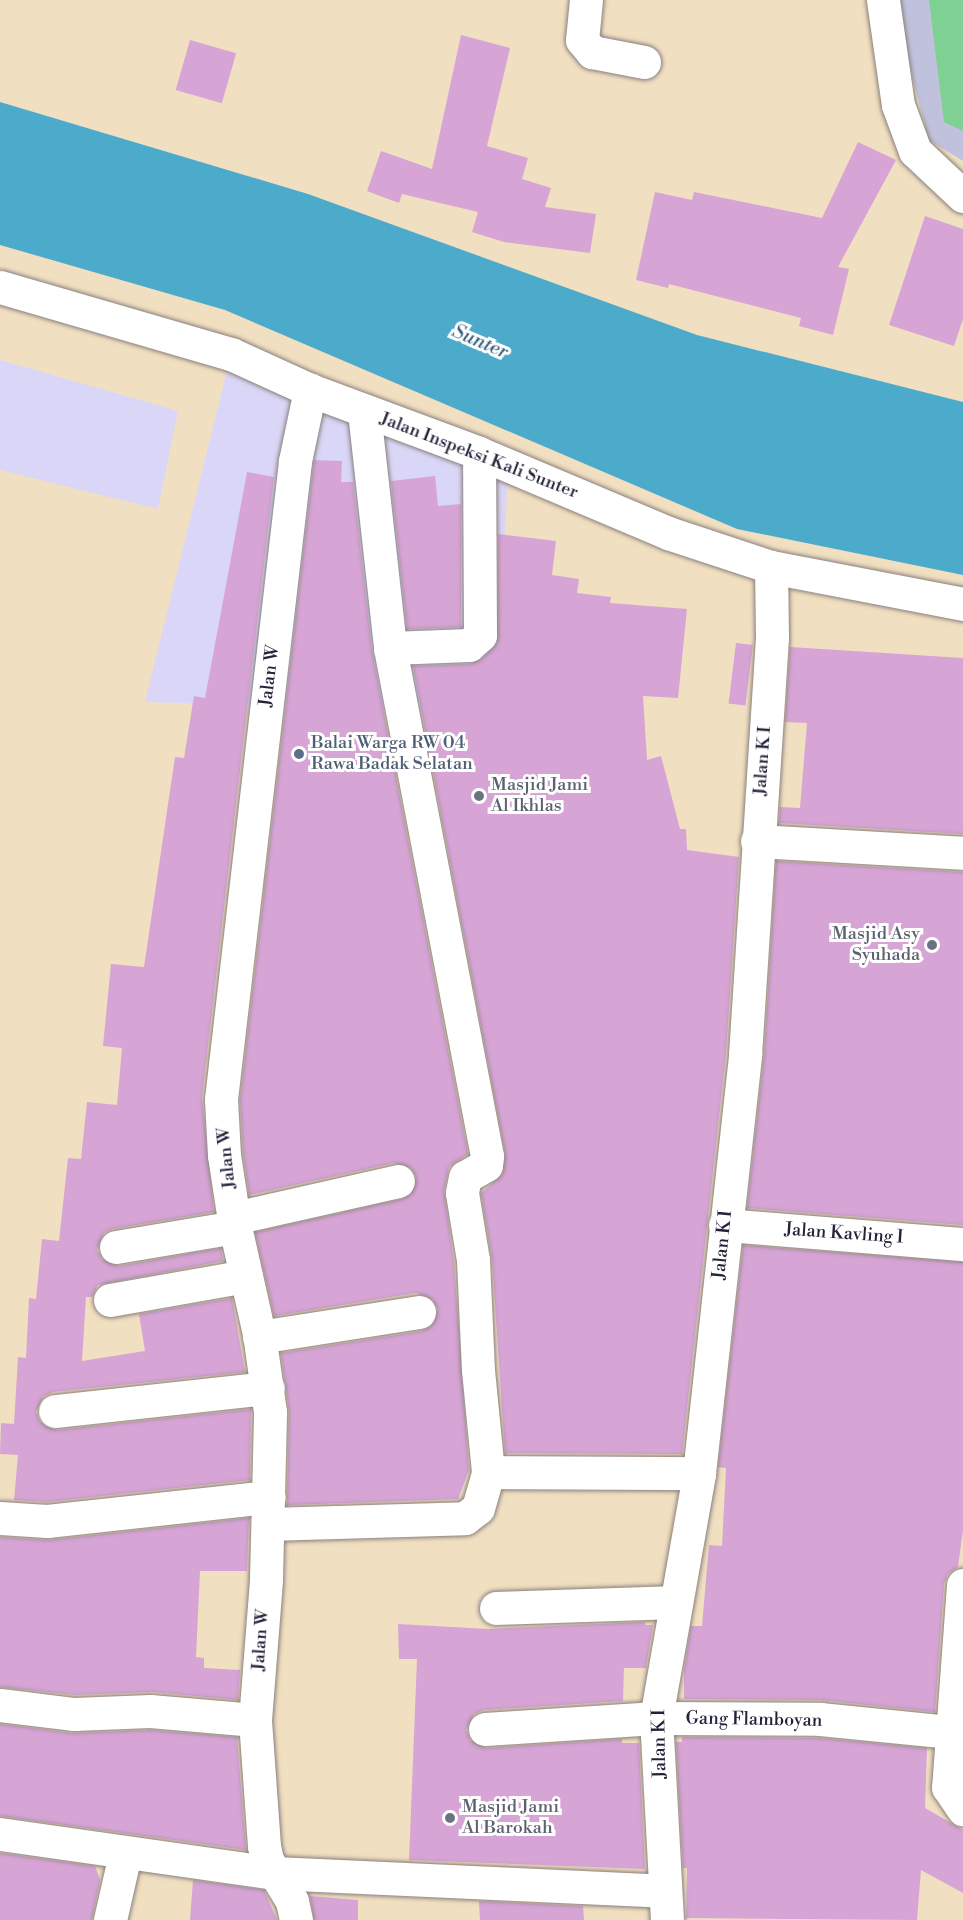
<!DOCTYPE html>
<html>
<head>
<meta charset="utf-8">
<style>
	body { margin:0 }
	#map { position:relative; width:963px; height:1920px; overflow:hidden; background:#f1dfc1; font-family:"Libre Bodoni",serif }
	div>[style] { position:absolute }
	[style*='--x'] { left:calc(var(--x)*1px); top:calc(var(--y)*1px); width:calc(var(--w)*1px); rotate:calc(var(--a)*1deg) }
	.built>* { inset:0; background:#dad6f7 }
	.industrial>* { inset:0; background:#c0c2dd }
	.green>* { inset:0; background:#7fd193 }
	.water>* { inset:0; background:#4caacb }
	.building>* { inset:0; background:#d7a4d6; transform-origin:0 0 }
	.roads { filter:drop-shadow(0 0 2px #8a807e) drop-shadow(0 0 2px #8a807e) }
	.minor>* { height:33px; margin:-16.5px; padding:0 16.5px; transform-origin:16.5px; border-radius:16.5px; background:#fff }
	.dots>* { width:16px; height:16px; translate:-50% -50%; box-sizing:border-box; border:3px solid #fff; border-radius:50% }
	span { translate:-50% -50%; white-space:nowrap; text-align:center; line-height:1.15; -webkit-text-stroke:6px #fff; paint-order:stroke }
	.street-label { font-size:18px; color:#22223b }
	.service-label { font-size:18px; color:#4e5e75 }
	.left { translate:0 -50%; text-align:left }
	.worship-label { font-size:18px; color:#5b616d }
	.right { translate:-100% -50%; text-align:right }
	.water-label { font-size:20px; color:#355f7c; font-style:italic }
</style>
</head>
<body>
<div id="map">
	<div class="built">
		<div style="clip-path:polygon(231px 354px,508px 464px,498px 713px,145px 702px)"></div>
		<div style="clip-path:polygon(0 360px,178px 411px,158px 509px,0 470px)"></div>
	</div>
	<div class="industrial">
		<div style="clip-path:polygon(899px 0,963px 0,963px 161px,929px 140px,908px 60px)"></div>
	</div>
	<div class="green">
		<div style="clip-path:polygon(929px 0,963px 0,963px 131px,944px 122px)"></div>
	</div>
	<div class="water">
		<div style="clip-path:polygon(0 102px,308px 194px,697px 335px,963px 402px,963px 575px,737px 529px,225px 310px,0 245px)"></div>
	</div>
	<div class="building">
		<div style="clip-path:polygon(461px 35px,510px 48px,487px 146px,528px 158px,522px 179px,551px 188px,545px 207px,596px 214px,590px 253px,504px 242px,472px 232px,478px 212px,402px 194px,399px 203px,367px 191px,381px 151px,432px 169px)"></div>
		<div style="left:190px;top:40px;width:48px;height:52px;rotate:16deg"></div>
		<div style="clip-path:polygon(858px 142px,896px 160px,838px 267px,849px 269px,833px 335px,799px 326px,801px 318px,669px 284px,668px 288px,636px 280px,655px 192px,692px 200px,694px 192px,822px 218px)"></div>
		<div style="clip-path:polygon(925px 216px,963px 229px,963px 319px,954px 346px,889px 325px)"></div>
		<div style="clip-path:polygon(314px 460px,342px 461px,341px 482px,353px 482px,372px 651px,468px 1154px,449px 1167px,444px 1190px,454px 1262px,469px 1470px,458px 1499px,287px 1505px,289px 1412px,281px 1353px,422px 1331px,431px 1326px,438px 1310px,433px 1300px,416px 1293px,274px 1316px,255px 1232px,402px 1199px,411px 1194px,416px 1177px,411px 1168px,394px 1163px,249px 1195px,243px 1153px,240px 1100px)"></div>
		<div style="clip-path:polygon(247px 472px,274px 477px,202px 1097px,214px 1212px,112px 1229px,104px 1233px,97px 1250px,102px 1259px,119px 1266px,221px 1248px,223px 1261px,98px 1285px,92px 1297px,86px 1297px,82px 1361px,145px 1351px,139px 1314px,232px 1298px,245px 1372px,53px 1392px,44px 1396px,36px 1412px,40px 1422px,57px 1430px,251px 1409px,250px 1480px,47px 1502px,14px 1500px,18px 1455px,0 1454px,1px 1423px,14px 1424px,18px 1357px,26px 1358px,29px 1298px,36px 1299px,42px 1239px,59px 1241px,68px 1158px,81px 1159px,87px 1102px,117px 1105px,122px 1048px,103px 1046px,111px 964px,144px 967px,175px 757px,184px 758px,194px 696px,205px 698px)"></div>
		<div style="clip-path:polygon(435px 476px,438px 506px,461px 504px,461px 627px,407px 629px,391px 481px)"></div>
		<div style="clip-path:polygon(498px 534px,556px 541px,552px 575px,579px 579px,577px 593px,611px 597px,610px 603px,687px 609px,678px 698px,643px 696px,647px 760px,661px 756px,680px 829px,686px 829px,687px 850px,739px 857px,726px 1053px,682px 1454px,505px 1453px,492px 1259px,481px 1193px,502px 1175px,505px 1153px,413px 666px,470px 664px,482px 659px,497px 643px)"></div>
		<div style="left:736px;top:643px;width:17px;height:61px;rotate:7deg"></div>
		<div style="clip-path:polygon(790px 647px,963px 658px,963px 834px,779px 823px,780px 807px,800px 808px,807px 723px,785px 722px)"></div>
		<div style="clip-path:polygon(776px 861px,963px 872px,963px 1225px,747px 1208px,764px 1056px)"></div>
		<div style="clip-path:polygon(743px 1245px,963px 1262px,963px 1530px,958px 1567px,948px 1574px,944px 1584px,935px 1712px,820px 1700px,684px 1699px,684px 1669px,691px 1626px,702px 1626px,709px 1545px,722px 1546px,726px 1468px,718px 1467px)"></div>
		<div style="clip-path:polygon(249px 1518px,247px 1571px,200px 1571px,196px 1657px,204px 1658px,204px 1668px,240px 1670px,238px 1700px,152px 1692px,75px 1695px,0 1687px,0 1537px,49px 1540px)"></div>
		<div style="clip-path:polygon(645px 1622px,645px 1625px,653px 1625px,646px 1668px,624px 1668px,623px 1701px,484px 1710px,474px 1714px,466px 1730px,470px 1740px,486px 1748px,622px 1739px,622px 1743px,639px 1743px,645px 1869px,409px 1860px,417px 1659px,399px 1659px,398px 1624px,488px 1629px)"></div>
		<div style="clip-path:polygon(0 1724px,72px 1733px,150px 1730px,237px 1737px,246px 1850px,0 1816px)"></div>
		<div style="clip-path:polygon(682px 1737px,819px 1738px,927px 1748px,925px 1808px,963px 1830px,963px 1893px,921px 1870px,917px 1920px,686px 1918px,687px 1868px,683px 1868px,676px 1742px,682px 1742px)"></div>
		<div style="clip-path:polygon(0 1853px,95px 1866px,100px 1880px,92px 1920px,0 1920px)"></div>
		<div style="clip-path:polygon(193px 1880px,264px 1890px,277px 1920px,190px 1920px)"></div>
		<div style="clip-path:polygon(310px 1896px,358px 1900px,358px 1920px,314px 1920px)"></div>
		<div style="clip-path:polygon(479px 1901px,583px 1906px,584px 1920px,480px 1920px)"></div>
	</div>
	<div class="roads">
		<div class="minor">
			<div style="--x:586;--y:0;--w:40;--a:95.7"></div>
			<div style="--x:582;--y:40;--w:16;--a:50"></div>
			<div style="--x:592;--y:52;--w:53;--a:10.9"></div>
			<div style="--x:883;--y:0;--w:106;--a:81.9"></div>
			<div style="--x:898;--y:105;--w:49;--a:69.7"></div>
			<div style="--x:915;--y:151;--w:66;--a:43.2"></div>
			<div style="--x:0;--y:287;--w:241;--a:16.2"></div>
			<div style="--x:231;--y:354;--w:87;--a:24.5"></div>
			<div style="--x:310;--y:390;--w:180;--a:20.4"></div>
			<div style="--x:479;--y:453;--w:205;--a:22.9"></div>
			<div style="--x:668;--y:533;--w:108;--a:18.3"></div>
			<div style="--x:771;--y:567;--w:196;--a:10.9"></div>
			<div style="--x:364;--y:411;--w:238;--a:83.7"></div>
			<div style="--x:390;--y:648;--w:517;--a:79.19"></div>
			<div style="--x:487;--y:1156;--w:9;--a:96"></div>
			<div style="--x:486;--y:1165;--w:24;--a:150"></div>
			<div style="--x:465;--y:1177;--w:16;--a:101"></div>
			<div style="--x:462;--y:1193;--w:68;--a:80.7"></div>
			<div style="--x:473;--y:1260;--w:110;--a:87.4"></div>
			<div style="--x:478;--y:1370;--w:102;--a:84.4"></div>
			<div style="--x:488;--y:1472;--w:211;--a:0.3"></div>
			<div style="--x:390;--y:648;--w:79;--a:-2.2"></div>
			<div style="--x:469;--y:645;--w:15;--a:-42"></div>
			<div style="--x:480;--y:635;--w:182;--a:-90.3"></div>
			<div style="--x:757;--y:841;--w:206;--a:3.3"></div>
			<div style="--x:234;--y:1218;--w:168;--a:-12.7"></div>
			<div style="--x:725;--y:1225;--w:239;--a:4.6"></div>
			<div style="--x:116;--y:1247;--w:121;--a:-9.5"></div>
			<div style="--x:110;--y:1300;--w:138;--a:-10"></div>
			<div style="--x:259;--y:1337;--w:162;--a:-8.9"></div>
			<div style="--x:55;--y:1411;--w:214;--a:-6.2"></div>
			<div style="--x:0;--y:1518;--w:47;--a:3.7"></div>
			<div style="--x:47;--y:1521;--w:223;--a:-6.2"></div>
			<div style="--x:268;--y:1524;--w:197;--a:-1.7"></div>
			<div style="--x:465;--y:1518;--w:16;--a:-38"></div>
			<div style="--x:478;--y:1508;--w:37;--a:-74"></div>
			<div style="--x:963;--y:1585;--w:203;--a:94.2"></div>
			<div style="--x:948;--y:1787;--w:27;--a:56"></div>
			<div style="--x:496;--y:1608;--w:180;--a:-1.9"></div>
			<div style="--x:0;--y:1705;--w:75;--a:6.9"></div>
			<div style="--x:74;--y:1714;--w:76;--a:-2.3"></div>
			<div style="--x:150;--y:1711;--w:105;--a:4.9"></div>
			<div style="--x:485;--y:1729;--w:171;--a:-3.7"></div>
			<div style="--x:656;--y:1718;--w:164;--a:0.3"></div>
			<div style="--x:820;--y:1719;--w:132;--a:5.7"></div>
			<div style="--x:0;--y:1834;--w:277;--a:8.1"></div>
			<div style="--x:274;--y:1873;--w:390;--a:2.6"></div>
			<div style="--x:110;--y:1920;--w:68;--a:-77.2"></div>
			<div style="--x:296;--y:1920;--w:19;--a:-102"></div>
			<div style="--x:292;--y:1901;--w:48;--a:-121.4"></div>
			<div style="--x:267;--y:1860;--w:14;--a:-102"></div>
			<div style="--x:264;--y:1846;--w:126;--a:-94.1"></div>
			<div style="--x:255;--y:1720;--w:141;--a:-85.5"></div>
			<div style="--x:266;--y:1579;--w:167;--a:-88.6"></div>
			<div style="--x:270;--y:1412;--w:79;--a:-98"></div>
			<div style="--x:259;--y:1334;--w:110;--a:-102.6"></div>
			<div style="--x:235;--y:1227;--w:73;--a:-98.7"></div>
			<div style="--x:224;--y:1155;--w:56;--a:-93.1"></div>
			<div style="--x:221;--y:1099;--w:642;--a:-83.38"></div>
			<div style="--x:295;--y:461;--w:73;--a:-78.1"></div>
			<div style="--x:667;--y:1920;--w:202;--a:-93.1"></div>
			<div style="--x:656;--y:1718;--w:249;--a:-80"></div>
			<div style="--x:699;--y:1473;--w:421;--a:-83.7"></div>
			<div style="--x:745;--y:1055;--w:419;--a:-86.3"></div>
			<div style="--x:772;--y:637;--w:70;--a:-90.8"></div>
		</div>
	</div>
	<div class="dots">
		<div style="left:299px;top:754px;background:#5c6f8a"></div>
		<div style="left:479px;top:796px;background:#6b7280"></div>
		<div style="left:932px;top:945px;background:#6b7280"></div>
		<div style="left:450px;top:1818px;background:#6b7280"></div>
	</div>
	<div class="street-label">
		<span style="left:479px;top:456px;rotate:21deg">Jalan Inspeksi Kali Sunter</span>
		<span style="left:270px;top:676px;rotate:-83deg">Jalan W</span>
		<span style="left:763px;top:761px;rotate:-86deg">Jalan K I</span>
		<span style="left:227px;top:1158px;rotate:-96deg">Jalan W</span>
		<span style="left:844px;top:1234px;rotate:4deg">Jalan Kavling I</span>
		<span style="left:723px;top:1245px;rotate:-84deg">Jalan K I</span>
		<span style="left:261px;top:1640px;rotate:-86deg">Jalan W</span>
		<span style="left:754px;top:1720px;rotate:1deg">Gang Flamboyan</span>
		<span style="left:660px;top:1744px;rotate:-91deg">Jalan K I</span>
	</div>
	<div class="service-label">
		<span class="left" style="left:311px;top:754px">Balai Warga RW 04<br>Rawa Badak Selatan</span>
	</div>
	<div class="worship-label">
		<span class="left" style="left:491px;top:796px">Masjid Jami<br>Al Ikhlas</span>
		<span class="right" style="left:920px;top:945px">Masjid Asy<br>Syuhada</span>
		<span class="left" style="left:462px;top:1818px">Masjid Jami<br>Al Barokah</span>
	</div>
	<div class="water-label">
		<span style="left:480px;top:342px;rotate:23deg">Sunter</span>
	</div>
</div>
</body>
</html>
